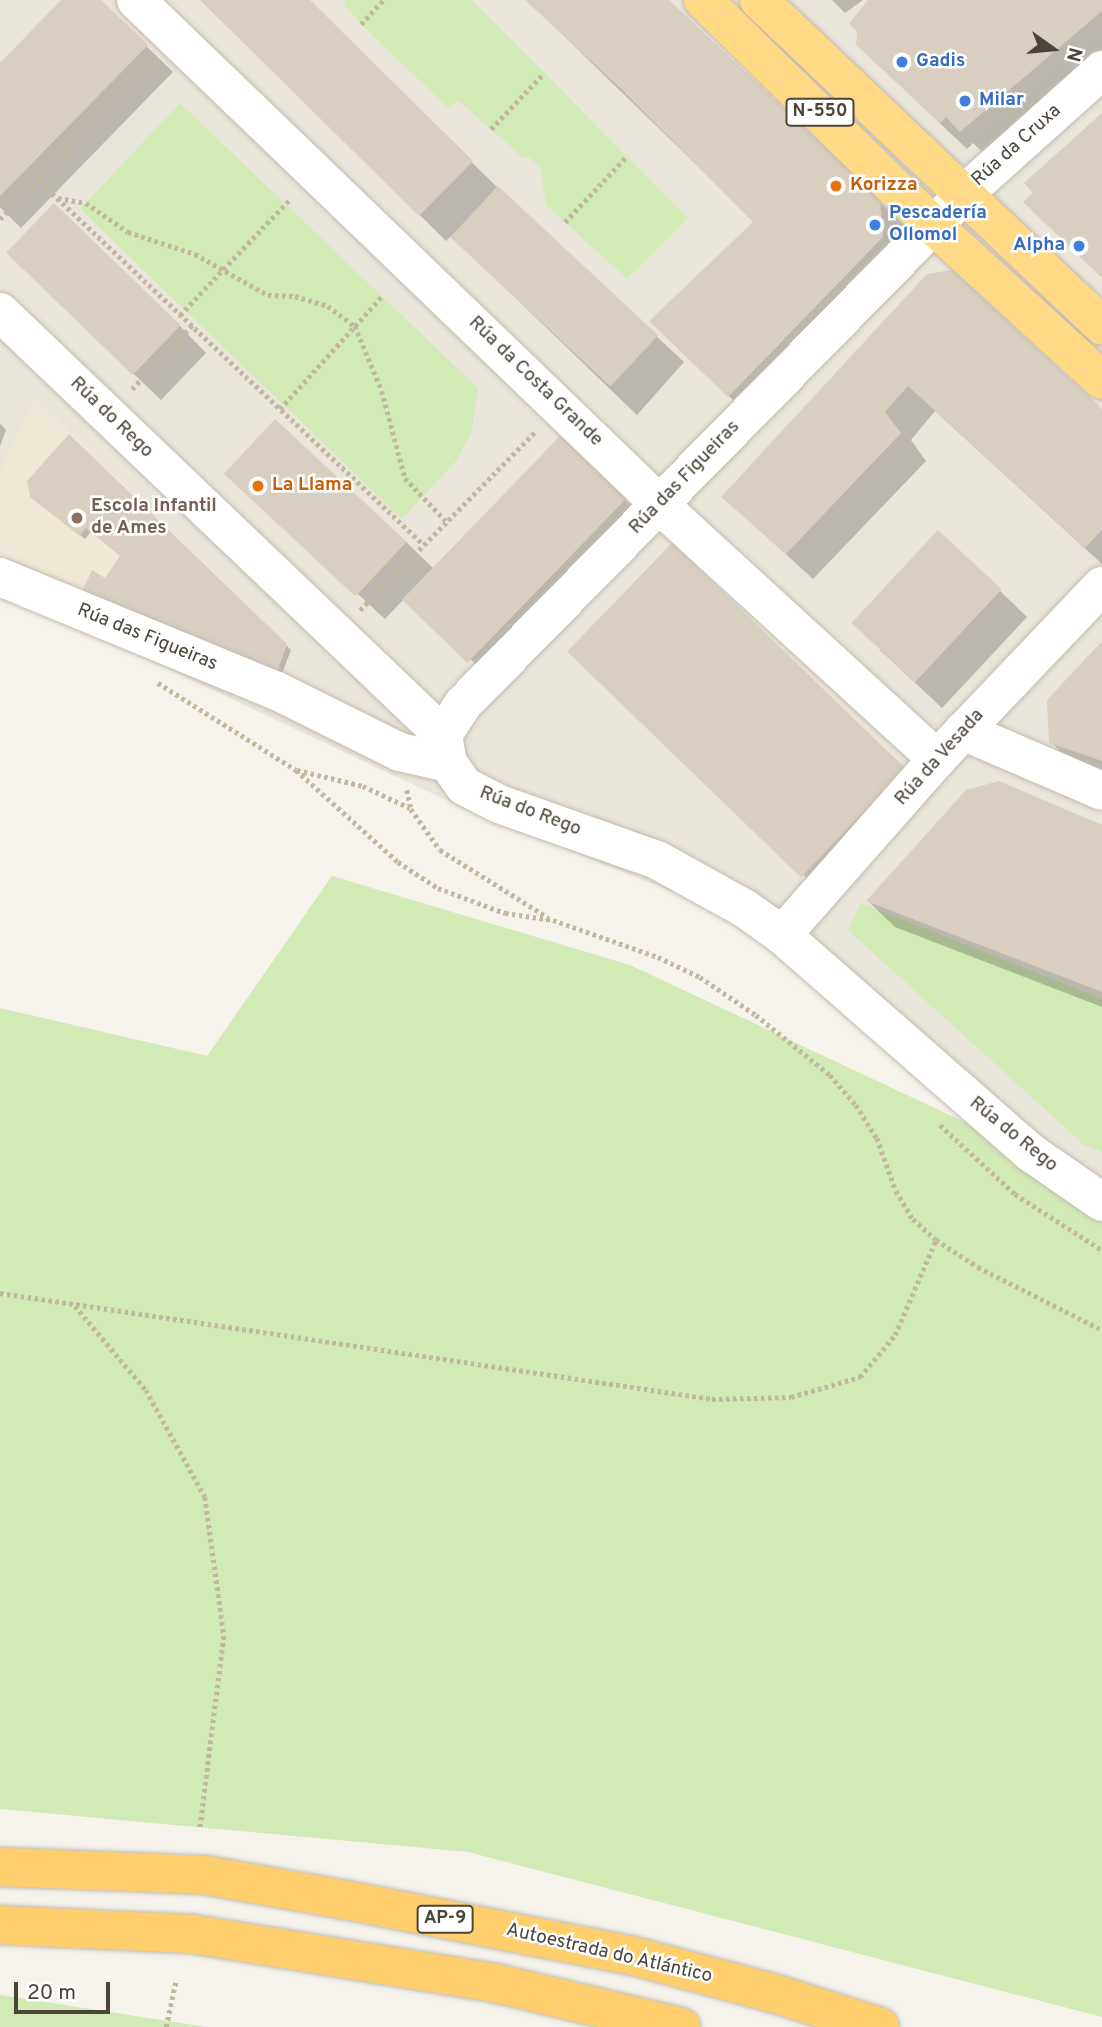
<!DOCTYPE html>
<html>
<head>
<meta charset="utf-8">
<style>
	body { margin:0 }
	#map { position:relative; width:1102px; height:2027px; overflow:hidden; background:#f6f3ec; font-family:Overpass,sans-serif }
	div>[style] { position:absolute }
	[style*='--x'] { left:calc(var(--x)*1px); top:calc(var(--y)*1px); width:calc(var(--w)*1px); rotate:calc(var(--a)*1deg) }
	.residential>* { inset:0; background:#eae5da }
	.education>* { inset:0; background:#efe8d6 }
	.green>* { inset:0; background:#d2eab5 }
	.shadow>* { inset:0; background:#0003 }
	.building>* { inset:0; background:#d8cfc1; transform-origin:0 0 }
	.path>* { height:4.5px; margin-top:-2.25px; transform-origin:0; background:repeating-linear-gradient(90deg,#c4b79f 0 3.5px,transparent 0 7px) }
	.roads { filter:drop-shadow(0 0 2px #c2bbae) drop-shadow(0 0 2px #c2bbae) }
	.minor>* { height:38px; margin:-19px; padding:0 19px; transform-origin:19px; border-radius:19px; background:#fff }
	.trunk>* { height:38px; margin:-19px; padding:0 19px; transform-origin:19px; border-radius:19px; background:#ffd985 }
	.motorway>* { height:38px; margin:-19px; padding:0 19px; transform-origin:19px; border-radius:19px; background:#ffcf6e }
	.dots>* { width:19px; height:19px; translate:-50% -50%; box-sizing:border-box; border:4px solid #fff; border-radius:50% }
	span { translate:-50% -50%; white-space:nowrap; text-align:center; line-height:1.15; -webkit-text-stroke:5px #fff; paint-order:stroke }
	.shield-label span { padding:2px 5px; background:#fff; border:2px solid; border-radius:5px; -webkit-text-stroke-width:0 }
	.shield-label { font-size:18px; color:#4b4439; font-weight:700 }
	.shop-label { font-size:19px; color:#366cbe; font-weight:700 }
	.left { translate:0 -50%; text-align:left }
	.right { translate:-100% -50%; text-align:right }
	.street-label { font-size:19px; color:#4b4439 }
	.food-label { font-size:19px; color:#c56008; font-weight:700 }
	.education-label { font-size:19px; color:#785e54; font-weight:700 }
	.north { position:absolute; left:1018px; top:14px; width:70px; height:70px; -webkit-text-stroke:5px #fff; paint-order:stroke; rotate:105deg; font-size:19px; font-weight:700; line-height:28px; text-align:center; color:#4b4439 }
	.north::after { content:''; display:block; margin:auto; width:24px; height:32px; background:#4b4439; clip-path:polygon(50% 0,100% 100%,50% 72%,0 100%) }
	.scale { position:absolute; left:14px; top:1982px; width:96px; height:32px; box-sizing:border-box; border:4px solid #4b4439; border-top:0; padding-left:9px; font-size:21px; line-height:24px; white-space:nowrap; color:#4b4439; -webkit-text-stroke:5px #fff; paint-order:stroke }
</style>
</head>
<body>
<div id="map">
	<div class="residential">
		<div style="clip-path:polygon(0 0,1102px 0,1102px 1202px,782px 935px,467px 810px,0 590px)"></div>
	</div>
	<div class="education">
		<div style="clip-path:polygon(34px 397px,287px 644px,276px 676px,0 563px,0 473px)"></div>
	</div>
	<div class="green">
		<div style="clip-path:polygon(346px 0,472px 0,688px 218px,627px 279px,546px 205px,540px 167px,530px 157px,522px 157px,459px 101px,448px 108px,372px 35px,344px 5px)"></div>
		<div style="clip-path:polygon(180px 103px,478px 388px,471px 434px,456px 461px,402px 519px,80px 209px)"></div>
		<div style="clip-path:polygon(332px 876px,630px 965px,1031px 1153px,1102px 1199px,1102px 2017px,468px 1852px,0 1809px,0 1008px,207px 1056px)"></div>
		<div style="clip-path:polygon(861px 903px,1102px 999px,1102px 1152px,1084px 1145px,848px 930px)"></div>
		<div style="clip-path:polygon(0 1995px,206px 2027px,0 2027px)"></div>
	</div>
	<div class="shadow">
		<div style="clip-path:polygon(64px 0,99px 0,173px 72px,21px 228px,0 207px,0 65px)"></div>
		<div style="clip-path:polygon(202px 0,307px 0,498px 188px,684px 362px,637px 415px,451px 236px,446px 241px)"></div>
		<div style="clip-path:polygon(527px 0,666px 0,906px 227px,756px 422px,678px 347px,755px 222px)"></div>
		<div style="clip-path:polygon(832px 0,863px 0,845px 13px)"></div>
		<div style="clip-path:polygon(871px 0,1102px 0,1102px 60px,988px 157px,973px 143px,967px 149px,885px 71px,851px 23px)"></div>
		<div style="clip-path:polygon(927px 276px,1102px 412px,1102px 564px,935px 411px,911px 440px,926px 461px,813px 579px,723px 497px)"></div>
		<div style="clip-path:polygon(35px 279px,180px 326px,206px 353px,161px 400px)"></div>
		<div style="clip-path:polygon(0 423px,6px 430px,0 446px)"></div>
		<div style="clip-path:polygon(69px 437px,291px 650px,280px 679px,105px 581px,122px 556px,92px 531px,85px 539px,37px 502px)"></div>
		<div style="clip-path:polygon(561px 437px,652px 526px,501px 686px,403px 600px,385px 619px,227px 474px,406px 542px,434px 569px)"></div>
		<div style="clip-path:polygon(1000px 591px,1027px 617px,942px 708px,880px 650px)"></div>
		<div style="clip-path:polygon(1102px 643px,1102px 777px,1078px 769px,1051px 742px)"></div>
		<div style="clip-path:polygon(596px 677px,905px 769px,931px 796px,830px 900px)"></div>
		<div style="clip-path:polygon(998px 783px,1102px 825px,1102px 1007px,895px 927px,868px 901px)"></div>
	</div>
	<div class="building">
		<div style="clip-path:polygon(61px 0,101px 0,148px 45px,0 196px,0 63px)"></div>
		<div style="clip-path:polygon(200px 0,310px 0,473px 161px,419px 216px)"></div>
		<div style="clip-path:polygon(525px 0,669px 0,880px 199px,883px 237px,728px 397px,649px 321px,753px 222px,618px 86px)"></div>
		<div style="clip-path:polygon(868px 0,1102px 0,1102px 11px,960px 132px,946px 117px,940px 123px,856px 45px,857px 32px,849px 24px)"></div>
		<div style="clip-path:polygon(1102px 113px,1102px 278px,1023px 202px,1033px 193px,1024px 183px)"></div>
		<div style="left:498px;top:186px;width:219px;height:70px;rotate:43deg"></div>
		<div style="left:54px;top:203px;width:176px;height:69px;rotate:44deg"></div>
		<div style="clip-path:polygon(953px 270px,1102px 409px,1102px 530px,1085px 548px,908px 386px,885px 412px,901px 433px,786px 554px,721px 497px,927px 274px)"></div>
		<div style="left:275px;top:419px;width:180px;height:75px;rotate:43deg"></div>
		<div style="clip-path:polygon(69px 434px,287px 644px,276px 676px,80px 596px,92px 570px,105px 578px,120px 556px,86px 528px,80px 536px,30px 497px,27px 481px)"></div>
		<div style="left:561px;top:435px;width:91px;height:229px;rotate:44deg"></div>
		<div style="left:938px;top:530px;width:87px;height:127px;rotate:43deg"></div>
		<div style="left:672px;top:543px;width:325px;height:151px;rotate:44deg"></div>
		<div style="clip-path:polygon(1102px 641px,1102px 761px,1049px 743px,1047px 700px)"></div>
		<div style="clip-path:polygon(999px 781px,1102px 825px,1102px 992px,866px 901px,966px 790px)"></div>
	</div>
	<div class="path">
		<div style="--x:361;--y:24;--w:33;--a:-47"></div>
		<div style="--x:491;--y:129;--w:77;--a:-46.6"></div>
		<div style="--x:37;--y:179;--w:531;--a:43.4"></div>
		<div style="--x:58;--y:198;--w:28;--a:10"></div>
		<div style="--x:86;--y:203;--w:51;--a:34.6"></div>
		<div style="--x:128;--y:232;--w:71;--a:18.2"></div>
		<div style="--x:195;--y:254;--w:84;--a:29.3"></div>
		<div style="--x:268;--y:295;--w:27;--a:2"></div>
		<div style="--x:295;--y:296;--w:34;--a:17"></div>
		<div style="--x:328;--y:306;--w:34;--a:37"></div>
		<div style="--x:355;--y:326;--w:70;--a:67.4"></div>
		<div style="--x:382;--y:391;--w:90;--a:75.2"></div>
		<div style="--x:405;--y:478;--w:59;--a:46.4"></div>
		<div style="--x:0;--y:219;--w:219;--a:-46.5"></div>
		<div style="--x:565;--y:222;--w:91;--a:-46.8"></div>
		<div style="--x:180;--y:315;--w:161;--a:-46.5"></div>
		<div style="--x:132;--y:389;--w:88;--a:-46.8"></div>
		<div style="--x:280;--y:409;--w:152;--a:-47.9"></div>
		<div style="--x:360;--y:610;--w:250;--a:-45.5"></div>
		<div style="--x:158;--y:683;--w:163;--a:32.2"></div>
		<div style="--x:296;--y:770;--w:137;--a:42"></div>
		<div style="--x:398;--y:862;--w:48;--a:33"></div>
		<div style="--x:438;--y:888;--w:72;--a:20.5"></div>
		<div style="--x:505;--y:913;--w:49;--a:8.3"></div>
		<div style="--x:553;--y:920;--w:111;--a:19.4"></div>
		<div style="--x:658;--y:957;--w:47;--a:25.5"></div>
		<div style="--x:700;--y:977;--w:68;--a:34.2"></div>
		<div style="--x:756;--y:1015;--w:95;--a:39"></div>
		<div style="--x:830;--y:1075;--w:40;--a:49"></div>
		<div style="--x:856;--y:1105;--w:39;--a:58"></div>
		<div style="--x:877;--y:1138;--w:56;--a:70.3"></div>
		<div style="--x:896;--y:1191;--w:33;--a:59"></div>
		<div style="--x:913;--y:1219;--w:31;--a:42"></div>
		<div style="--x:936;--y:1240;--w:50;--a:32.7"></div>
		<div style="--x:978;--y:1267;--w:139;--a:26.9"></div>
		<div style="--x:297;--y:770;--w:68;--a:13.6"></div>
		<div style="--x:363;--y:786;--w:52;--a:25.1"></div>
		<div style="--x:407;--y:790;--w:19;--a:78"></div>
		<div style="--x:411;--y:809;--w:50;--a:54.7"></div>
		<div style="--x:440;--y:850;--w:128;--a:32"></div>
		<div style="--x:940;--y:1125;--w:102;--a:42.6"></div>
		<div style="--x:1015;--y:1194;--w:103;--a:32.8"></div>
		<div style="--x:0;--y:1293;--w:720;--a:8.47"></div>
		<div style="--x:712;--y:1399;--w:79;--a:-1.5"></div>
		<div style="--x:791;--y:1397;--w:72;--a:-16.2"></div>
		<div style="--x:860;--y:1377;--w:55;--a:-50.2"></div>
		<div style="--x:895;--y:1335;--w:103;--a:-66.7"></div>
		<div style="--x:75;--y:1306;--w:110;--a:49.8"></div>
		<div style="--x:146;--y:1390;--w:122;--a:61.1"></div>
		<div style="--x:205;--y:1497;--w:140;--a:82.2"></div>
		<div style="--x:224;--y:1636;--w:193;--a:97.1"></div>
		<div style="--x:166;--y:2027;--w:48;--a:-78"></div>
	</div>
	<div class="roads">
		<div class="minor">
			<div style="--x:136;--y:0;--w:747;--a:43.91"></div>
			<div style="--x:674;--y:518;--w:357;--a:42.5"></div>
			<div style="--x:0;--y:312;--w:613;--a:43.68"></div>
			<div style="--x:443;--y:735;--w:28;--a:80"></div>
			<div style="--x:448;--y:763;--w:28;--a:55"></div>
			<div style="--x:464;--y:786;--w:39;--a:27"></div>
			<div style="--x:499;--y:804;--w:168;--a:19.5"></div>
			<div style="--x:657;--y:860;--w:99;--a:28.9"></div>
			<div style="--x:744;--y:908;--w:47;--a:35.4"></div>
			<div style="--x:782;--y:935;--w:331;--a:41.2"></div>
			<div style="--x:1031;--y:1153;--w:86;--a:34.6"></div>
			<div style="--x:0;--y:577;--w:300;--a:22.4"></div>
			<div style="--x:277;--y:691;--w:137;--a:26.4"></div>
			<div style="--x:400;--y:752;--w:49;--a:12.9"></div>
			<div style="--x:963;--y:731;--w:151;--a:23.3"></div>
			<div style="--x:443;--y:735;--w:38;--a:-57"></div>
			<div style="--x:464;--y:703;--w:713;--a:-45.51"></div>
			<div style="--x:964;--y:194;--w:186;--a:-41.9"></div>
			<div style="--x:782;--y:935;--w:235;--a:-48.6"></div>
			<div style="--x:937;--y:759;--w:239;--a:-46.4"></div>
		</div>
		<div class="trunk">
			<div style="--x:703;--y:0;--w:325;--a:44.4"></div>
			<div style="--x:935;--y:227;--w:226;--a:42.5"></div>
			<div style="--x:759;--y:0;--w:473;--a:43.5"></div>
		</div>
		<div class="motorway">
			<div style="--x:0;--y:1867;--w:205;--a:2.2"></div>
			<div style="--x:205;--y:1875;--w:143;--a:10.1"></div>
			<div style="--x:346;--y:1900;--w:289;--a:11"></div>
			<div style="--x:630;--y:1955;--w:148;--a:14.9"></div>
			<div style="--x:773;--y:1993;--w:112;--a:17.6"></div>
			<div style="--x:0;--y:1925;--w:192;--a:2.7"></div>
			<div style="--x:192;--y:1934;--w:307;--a:9.2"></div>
			<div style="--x:495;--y:1983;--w:191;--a:13.3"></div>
		</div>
	</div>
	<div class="dots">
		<div style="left:902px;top:62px;background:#3f7fe0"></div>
		<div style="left:965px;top:101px;background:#3f7fe0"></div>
		<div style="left:836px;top:186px;background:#e8710a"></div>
		<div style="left:875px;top:225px;background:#3f7fe0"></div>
		<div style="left:1079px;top:246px;background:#3f7fe0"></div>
		<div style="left:258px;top:486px;background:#e8710a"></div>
		<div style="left:77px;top:518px;background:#8d6e63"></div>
	</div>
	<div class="shield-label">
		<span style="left:820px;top:112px">N-550</span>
		<span style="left:445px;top:1919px">AP-9</span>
	</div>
	<div class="shop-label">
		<span class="left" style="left:916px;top:62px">Gadis</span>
		<span class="left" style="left:979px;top:101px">Milar</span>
		<span class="left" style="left:889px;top:225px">Pescadería<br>Ollomol</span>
		<span class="right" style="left:1065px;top:246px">Alpha</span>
	</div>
	<div class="street-label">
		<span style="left:1017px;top:146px;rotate:-42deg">Rúa da Cruxa</span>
		<span style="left:535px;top:382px;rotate:44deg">Rúa da Costa Grande</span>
		<span style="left:111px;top:418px;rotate:44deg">Rúa do Rego</span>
		<span style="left:685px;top:478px;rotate:-46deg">Rúa das Figueiras</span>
		<span style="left:147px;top:638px;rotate:22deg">Rúa das Figueiras</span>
		<span style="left:940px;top:758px;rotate:-48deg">Rúa da Vesada</span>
		<span style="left:530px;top:812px;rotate:21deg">Rúa do Rego</span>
		<span style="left:1013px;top:1135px;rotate:39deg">Rúa do Rego</span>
		<span style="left:609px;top:1954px;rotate:13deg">Autoestrada do Atlántico</span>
	</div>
	<div class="food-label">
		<span class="left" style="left:850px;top:186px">Korizza</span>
		<span class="left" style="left:272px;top:486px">La Llama</span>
	</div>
	<div class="education-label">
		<span class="left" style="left:91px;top:518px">Escola Infantil<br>de Ames</span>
	</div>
	<div class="north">N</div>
	<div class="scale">20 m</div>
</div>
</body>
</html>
